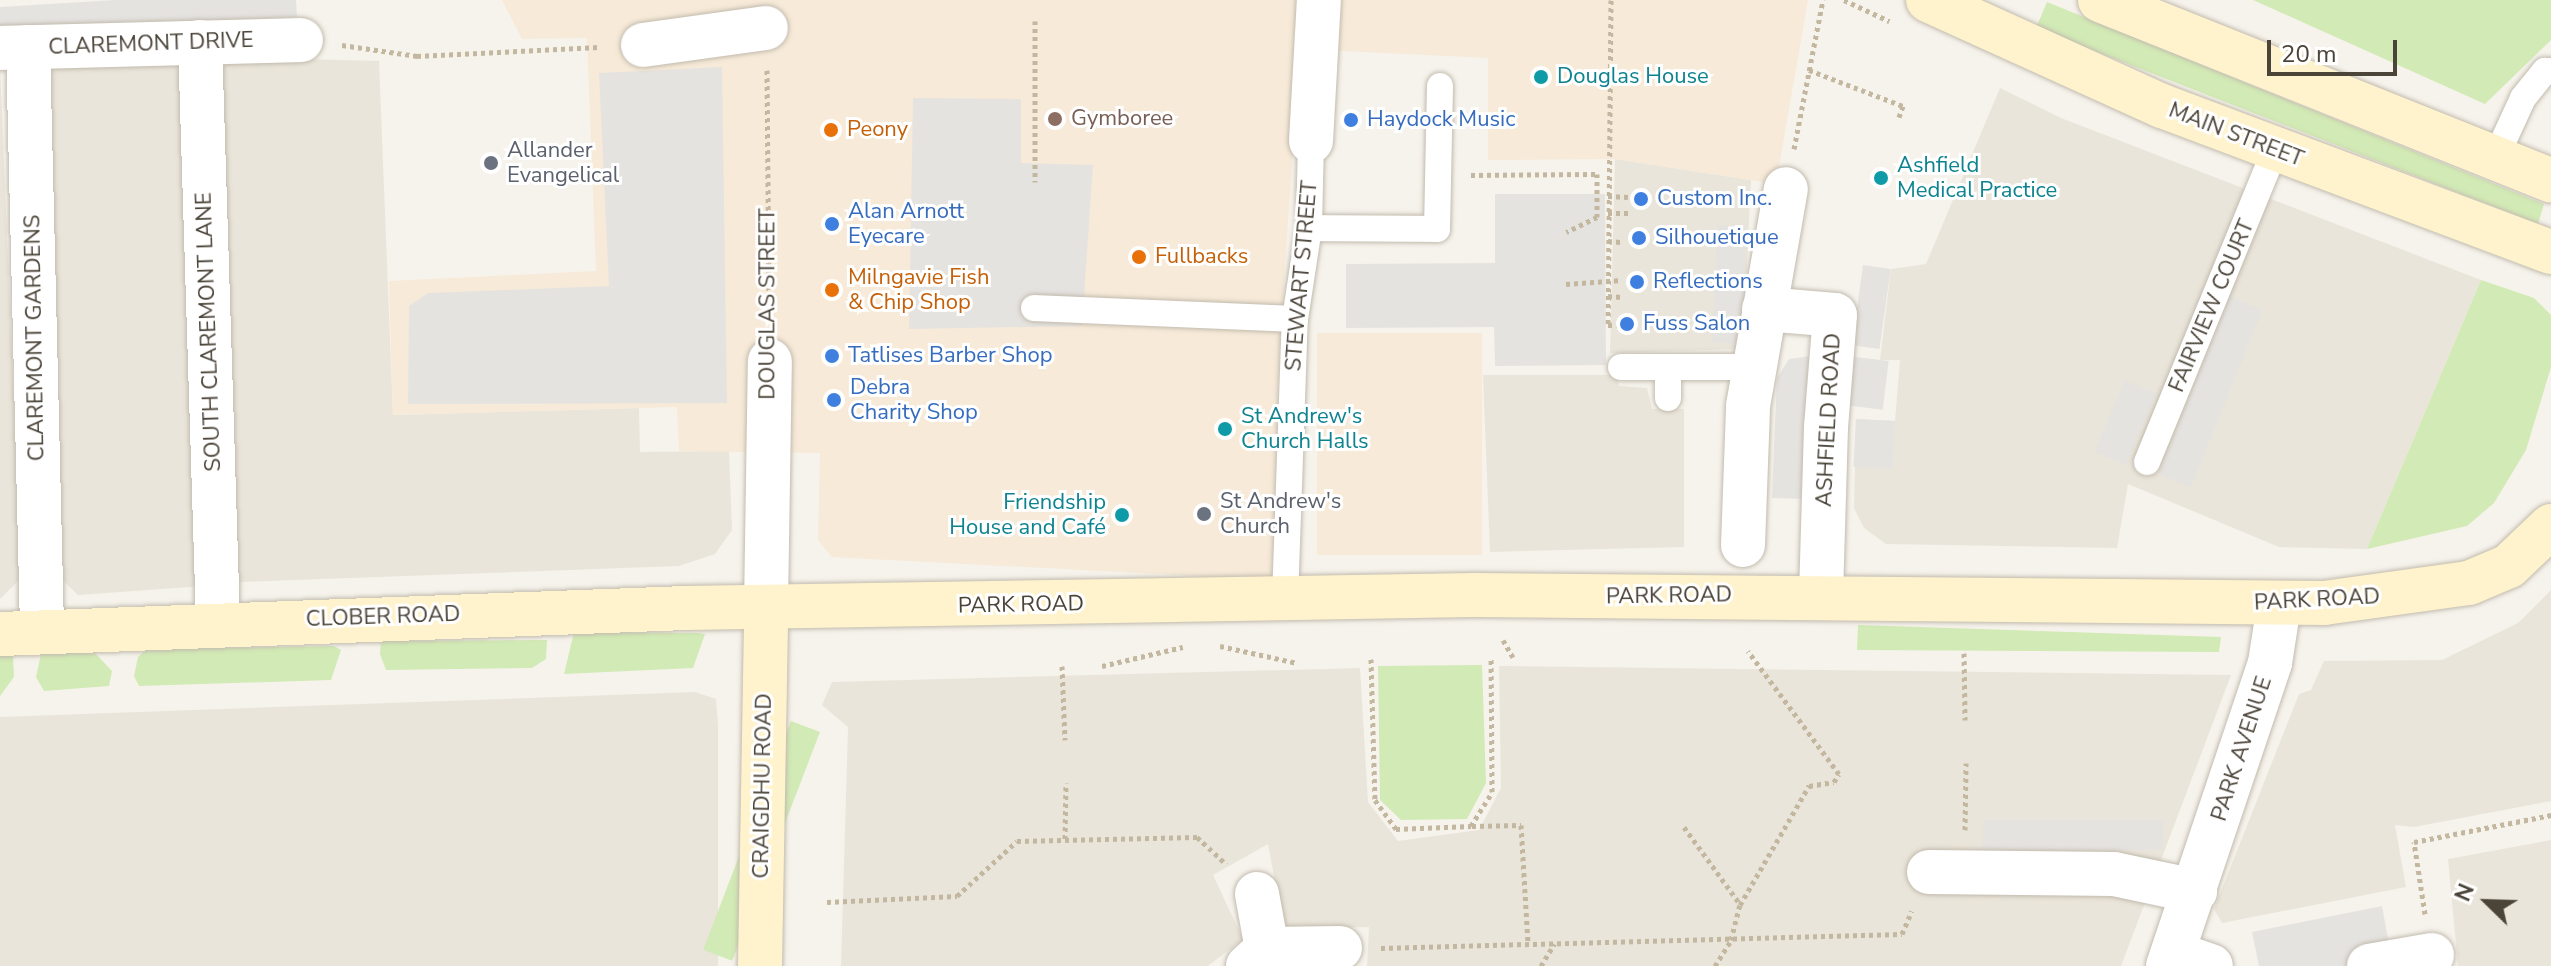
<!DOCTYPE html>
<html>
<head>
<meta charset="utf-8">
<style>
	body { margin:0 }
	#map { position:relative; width:2551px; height:966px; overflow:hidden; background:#f6f3ec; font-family:"Nunito Sans",sans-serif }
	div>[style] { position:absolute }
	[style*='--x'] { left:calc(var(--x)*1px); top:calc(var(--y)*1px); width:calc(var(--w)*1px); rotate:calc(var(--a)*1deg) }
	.residential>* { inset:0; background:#eae5da }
	.commercial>* { inset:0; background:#f7ead8; transform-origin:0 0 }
	.green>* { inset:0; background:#d2eab5; transform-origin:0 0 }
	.parking>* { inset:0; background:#e5e3e0; transform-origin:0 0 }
	.path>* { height:5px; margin-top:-2.5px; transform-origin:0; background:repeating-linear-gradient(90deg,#c4b79f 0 4px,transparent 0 8px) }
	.roads { filter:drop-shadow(0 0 2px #c2bbae) drop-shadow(0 0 2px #c2bbae) }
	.lane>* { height:26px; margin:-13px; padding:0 13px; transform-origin:13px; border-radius:13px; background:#fff }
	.street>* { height:44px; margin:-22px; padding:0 22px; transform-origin:22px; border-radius:22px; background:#fff }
	.secondary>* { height:44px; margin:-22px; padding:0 22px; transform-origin:22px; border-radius:22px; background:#fff3cd }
	.dots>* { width:22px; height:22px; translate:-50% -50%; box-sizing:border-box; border:4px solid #fff; border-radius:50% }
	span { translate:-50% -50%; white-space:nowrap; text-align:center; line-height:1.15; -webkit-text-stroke:6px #fff; paint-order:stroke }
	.street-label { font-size:22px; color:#4b4439 }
	.culture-label { font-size:22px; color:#0d838f }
	.left { translate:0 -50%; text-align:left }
	.right { translate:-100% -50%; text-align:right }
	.education-label { font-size:22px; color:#785e54 }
	.shop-label { font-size:22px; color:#366cbe }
	.food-label { font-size:22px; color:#c56008 }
	.worship-label { font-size:22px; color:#5b616d }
	.north { position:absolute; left:2447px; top:862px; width:80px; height:80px; -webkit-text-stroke:6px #fff; paint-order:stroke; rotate:293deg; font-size:22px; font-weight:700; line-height:32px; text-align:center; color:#4b4439 }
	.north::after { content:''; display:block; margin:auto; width:28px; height:36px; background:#4b4439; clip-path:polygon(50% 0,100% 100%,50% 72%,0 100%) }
	.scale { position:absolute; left:2267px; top:40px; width:130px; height:36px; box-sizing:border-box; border:4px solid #4b4439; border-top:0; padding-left:10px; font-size:24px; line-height:28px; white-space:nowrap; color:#4b4439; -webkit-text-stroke:6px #fff; paint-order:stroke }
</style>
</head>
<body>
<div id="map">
	<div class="residential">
		<div style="clip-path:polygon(178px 57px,191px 80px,205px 586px,78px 595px,59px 577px,49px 60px)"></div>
		<div style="clip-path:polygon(211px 57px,379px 61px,393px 415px,639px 408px,640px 452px,729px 451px,732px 530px,715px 554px,679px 566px,241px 582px,215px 574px)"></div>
		<div style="clip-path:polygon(0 66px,21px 578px,0 599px)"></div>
		<div style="clip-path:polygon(2000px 88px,2061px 118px,2481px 280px,2367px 549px,2279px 547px,2128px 484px,2117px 548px,1886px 544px,1864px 528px,1854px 508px,1856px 419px,1895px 421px,1900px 360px,1880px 360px,1891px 269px,1926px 264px)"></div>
		<div style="clip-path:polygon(1615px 159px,1751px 180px,1743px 349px,1610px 353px)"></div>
		<div style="clip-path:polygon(1483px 375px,1618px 375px,1619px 386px,1647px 388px,1652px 409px,1684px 409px,1684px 547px,1490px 552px)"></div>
		<div style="clip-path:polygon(2551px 590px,2551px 801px,2414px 827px,2395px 825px,2406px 887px,2222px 923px,2214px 909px,2299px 694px,2311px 690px,2324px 661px,2442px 660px,2518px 623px)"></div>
		<div style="clip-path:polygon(1499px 666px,2231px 675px,2121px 966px,1367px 966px,1369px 927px,1284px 929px,1268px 844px,1213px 875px,1243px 939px,1208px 966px,841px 966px,848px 727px,822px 705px,832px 682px,1360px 668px,1368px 802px,1398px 841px,1479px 830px,1501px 788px)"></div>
		<div style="clip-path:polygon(695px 692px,716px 699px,718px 726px,718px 966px,0 966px,0 717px)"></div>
		<div style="clip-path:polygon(2551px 840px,2551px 966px,2458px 966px,2448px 859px)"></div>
	</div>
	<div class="commercial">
		<div style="clip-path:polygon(502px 0,1808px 0,1776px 184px,1615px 159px,1488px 160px,1488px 58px,1300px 49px,1280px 336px,1272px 580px,832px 557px,818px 540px,820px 453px,679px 451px,677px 407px,393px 415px,389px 281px,596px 271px,587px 38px,522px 39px)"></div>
		<div style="left:1317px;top:333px;width:165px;height:222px"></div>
	</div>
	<div class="green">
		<div style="clip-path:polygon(2253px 0,2551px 0,2551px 40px,2485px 104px)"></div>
		<div style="clip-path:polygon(2047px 2px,2544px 204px,2538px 224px,2036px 28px)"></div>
		<div style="clip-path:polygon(2481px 280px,2534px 298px,2551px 315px,2551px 367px,2526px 450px,2494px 503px,2467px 526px,2367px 549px)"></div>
		<div style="clip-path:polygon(1858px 625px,2221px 637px,2219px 652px,1857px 650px)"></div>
		<div style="clip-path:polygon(574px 632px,698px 633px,705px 634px,693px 668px,564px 674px)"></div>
		<div style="clip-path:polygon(547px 640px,546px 659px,532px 668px,386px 670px,380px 654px,381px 641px)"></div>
		<div style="clip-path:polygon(334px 646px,341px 650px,331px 680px,139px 686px,134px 676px,138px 657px,147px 649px)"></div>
		<div style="clip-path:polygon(0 652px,13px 656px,14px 677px,0 696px)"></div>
		<div style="clip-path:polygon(94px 652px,112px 671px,109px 686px,44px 691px,36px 677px,41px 654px)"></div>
		<div style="clip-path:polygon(1482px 665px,1486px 783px,1467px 819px,1401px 820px,1380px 800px,1378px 666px)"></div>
		<div style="left:791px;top:721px;width:31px;height:245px;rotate:21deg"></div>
	</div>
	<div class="parking">
		<div style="clip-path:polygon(115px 0,296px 0,297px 17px,0 34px,0 7px)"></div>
		<div style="clip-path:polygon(722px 67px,727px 403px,408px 404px,409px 306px,428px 293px,609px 286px,599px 73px)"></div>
		<div style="clip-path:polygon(913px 98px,1021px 99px,1021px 163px,1093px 165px,1082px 326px,909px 329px)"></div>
		<div style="clip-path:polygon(1495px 194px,1605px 194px,1606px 365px,1495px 366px,1494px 327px,1346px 328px,1346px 264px,1495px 263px)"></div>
		<div style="left:1717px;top:225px;width:29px;height:50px;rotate:2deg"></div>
		<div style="left:1863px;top:265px;width:28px;height:81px;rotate:8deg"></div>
		<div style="left:1715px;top:289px;width:32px;height:53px;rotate:4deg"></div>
		<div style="left:2230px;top:297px;width:35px;height:191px;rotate:22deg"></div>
		<div style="clip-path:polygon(1812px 356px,1805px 499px,1772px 498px,1777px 378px,1789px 359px)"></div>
		<div style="left:1848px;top:356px;width:41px;height:49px;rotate:7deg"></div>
		<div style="left:2125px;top:380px;width:34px;height:78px;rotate:23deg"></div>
		<div style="left:1856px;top:419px;width:39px;height:48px;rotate:3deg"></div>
		<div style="left:2163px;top:820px;width:30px;height:180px;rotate:90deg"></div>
		<div style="clip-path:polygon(2382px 906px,2393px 966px,2259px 966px,2252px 932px)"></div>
	</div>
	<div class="path">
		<div style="--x:1611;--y:0;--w:325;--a:90.5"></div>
		<div style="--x:1608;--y:325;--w:9;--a:0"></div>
		<div style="--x:1844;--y:0;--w:50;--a:25"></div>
		<div style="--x:1035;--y:21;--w:161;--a:90"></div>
		<div style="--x:342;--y:45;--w:76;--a:8.3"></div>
		<div style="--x:417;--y:56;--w:182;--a:-2.8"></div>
		<div style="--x:767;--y:70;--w:250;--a:89.5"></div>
		<div style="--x:1809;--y:70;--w:101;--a:21"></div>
		<div style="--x:1903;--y:106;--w:12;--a:110"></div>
		<div style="--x:1794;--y:149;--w:152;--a:-79"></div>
		<div style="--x:1471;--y:175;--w:126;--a:-0.5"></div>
		<div style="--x:1597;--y:174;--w:43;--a:90"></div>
		<div style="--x:1597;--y:217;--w:34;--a:154"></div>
		<div style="--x:1608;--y:196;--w:20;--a:3"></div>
		<div style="--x:1608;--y:213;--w:20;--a:0"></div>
		<div style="--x:1608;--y:241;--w:13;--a:4"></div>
		<div style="--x:1566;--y:284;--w:56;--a:-4.1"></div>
		<div style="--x:1608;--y:296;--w:14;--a:4"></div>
		<div style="--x:1503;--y:640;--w:20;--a:60"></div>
		<div style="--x:1220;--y:646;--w:79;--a:12.4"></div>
		<div style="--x:1964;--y:653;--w:67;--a:89.1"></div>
		<div style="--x:1371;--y:659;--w:141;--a:88.4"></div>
		<div style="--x:1375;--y:800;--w:36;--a:54"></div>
		<div style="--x:1396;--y:829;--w:75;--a:-2.3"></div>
		<div style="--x:1471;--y:826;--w:40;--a:-58"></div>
		<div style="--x:1492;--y:792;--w:134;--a:-90.4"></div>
		<div style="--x:1062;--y:666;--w:74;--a:87.7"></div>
		<div style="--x:1102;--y:666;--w:83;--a:-13.2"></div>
		<div style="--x:1472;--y:826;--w:49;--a:-1.2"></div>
		<div style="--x:1521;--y:825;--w:119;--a:86.6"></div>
		<div style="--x:1684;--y:827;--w:95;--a:54"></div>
		<div style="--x:1965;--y:830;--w:67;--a:-89.1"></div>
		<div style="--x:1065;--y:839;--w:56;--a:-89"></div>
		<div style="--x:827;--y:902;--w:130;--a:-2.6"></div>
		<div style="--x:957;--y:896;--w:81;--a:-42.5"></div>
		<div style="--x:1017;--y:841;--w:180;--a:-1.3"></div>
		<div style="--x:1197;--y:837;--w:40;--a:43"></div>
		<div style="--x:2425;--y:914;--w:73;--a:-98.7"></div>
		<div style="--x:2414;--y:842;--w:140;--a:-11.1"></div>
		<div style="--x:1381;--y:948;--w:521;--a:-1.54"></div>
		<div style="--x:1902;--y:934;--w:25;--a:-67"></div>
		<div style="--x:1541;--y:966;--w:26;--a:-59"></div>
		<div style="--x:1715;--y:966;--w:31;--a:-58"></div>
		<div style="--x:1731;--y:940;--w:36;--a:-76"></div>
		<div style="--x:1740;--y:905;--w:138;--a:-59.9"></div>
		<div style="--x:1809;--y:786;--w:25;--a:-9"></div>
		<div style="--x:1834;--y:782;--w:9;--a:-58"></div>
		<div style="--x:1839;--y:774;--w:153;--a:-126.5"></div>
	</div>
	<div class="roads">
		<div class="lane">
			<div style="--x:2495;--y:159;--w:67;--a:-65.3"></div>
			<div style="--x:2523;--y:98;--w:35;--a:-51"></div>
			<div style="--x:2545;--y:71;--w:6;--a:0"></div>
			<div style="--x:1309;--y:228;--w:128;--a:0.4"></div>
			<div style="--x:1437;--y:229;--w:143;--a:-88.8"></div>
			<div style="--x:1034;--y:308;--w:261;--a:2.4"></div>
			<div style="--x:1621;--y:367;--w:134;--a:0"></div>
			<div style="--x:1668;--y:367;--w:31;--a:90"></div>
			<div style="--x:2147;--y:462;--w:337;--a:-67.7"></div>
			<div style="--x:1285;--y:600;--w:281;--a:-88"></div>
			<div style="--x:1295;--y:319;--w:92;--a:-81.3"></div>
			<div style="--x:1309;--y:228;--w:87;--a:-88.7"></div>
		</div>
		<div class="street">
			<div style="--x:200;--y:42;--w:580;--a:88.22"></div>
			<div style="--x:643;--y:45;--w:124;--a:-7.9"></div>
			<div style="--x:28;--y:47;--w:583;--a:88.62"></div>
			<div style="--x:0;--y:48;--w:301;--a:-1.5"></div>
			<div style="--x:1311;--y:141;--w:141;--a:-86.8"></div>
			<div style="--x:1764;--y:309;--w:71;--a:4.8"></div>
			<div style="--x:1835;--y:315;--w:112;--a:94.6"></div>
			<div style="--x:1826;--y:427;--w:170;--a:91.7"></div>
			<div style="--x:1743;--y:545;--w:139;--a:-87.9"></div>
			<div style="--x:1748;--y:406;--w:220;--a:-80.1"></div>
			<div style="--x:766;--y:607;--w:246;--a:-89.1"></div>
			<div style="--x:1929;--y:872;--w:185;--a:0.6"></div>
			<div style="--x:2114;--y:874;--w:83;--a:11.9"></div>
			<div style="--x:1257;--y:894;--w:56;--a:79.7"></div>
			<div style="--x:2173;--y:953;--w:40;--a:18.9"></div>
			<div style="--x:1248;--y:966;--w:25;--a:-42"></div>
			<div style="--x:1267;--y:949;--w:73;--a:-0.8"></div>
			<div style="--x:2168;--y:966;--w:320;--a:-71.4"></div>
			<div style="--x:2270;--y:663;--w:59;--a:-81.2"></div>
			<div style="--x:2369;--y:966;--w:64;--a:-9.9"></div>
		</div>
		<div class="secondary">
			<div style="--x:1928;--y:0;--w:257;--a:24.4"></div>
			<div style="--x:2162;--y:106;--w:415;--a:20.6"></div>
			<div style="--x:2100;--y:0;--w:486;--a:21.8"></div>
			<div style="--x:0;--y:634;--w:686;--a:-2.17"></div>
			<div style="--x:686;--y:608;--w:789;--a:-0.94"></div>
			<div style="--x:1475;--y:595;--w:849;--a:0.54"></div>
			<div style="--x:2324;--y:603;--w:146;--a:-7.9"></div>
			<div style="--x:2469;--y:583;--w:43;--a:-23"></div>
			<div style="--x:2509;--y:566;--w:58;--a:-43.6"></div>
			<div style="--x:760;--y:966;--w:359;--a:-89"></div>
		</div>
	</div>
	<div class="dots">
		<div style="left:1541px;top:77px;background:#0f9aa8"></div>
		<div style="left:1055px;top:119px;background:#8d6e63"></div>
		<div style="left:1351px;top:120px;background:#3f7fe0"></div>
		<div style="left:831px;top:130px;background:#e8710a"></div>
		<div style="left:491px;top:163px;background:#6b7280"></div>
		<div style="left:1881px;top:178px;background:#0f9aa8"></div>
		<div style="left:1641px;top:199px;background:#3f7fe0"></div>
		<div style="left:832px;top:224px;background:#3f7fe0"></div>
		<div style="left:1639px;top:238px;background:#3f7fe0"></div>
		<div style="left:1139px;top:257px;background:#e8710a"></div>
		<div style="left:1637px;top:282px;background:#3f7fe0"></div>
		<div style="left:832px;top:290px;background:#e8710a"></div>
		<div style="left:1627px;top:324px;background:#3f7fe0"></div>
		<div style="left:832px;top:356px;background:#3f7fe0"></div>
		<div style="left:834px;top:400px;background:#3f7fe0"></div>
		<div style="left:1225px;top:429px;background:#0f9aa8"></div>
		<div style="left:1204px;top:514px;background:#6b7280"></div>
		<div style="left:1122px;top:515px;background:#0f9aa8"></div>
	</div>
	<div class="street-label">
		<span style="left:151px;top:44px;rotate:-2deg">CLAREMONT DRIVE</span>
		<span style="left:2236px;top:135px;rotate:21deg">MAIN STREET</span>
		<span style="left:1302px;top:276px;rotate:-85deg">STEWART STREET</span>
		<span style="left:768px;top:304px;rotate:-90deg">DOUGLAS STREET</span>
		<span style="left:2212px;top:306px;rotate:-67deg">FAIRVIEW COURT</span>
		<span style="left:209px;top:332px;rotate:-92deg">SOUTH CLAREMONT LANE</span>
		<span style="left:35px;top:338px;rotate:-91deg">CLAREMONT GARDENS</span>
		<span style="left:1829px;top:420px;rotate:-87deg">ASHFIELD ROAD</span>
		<span style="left:1669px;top:596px;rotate:-1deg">PARK ROAD</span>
		<span style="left:2317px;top:600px;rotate:-3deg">PARK ROAD</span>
		<span style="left:1021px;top:605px;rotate:-1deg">PARK ROAD</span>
		<span style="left:383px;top:617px;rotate:-2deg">CLOBER ROAD</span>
		<span style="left:2242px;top:749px;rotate:-72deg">PARK AVENUE</span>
		<span style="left:763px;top:786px;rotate:-89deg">CRAIGDHU ROAD</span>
	</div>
	<div class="culture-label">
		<span class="left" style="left:1557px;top:77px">Douglas House</span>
		<span class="left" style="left:1897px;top:178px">Ashfield<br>Medical Practice</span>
		<span class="left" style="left:1241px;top:429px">St Andrew's<br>Church Halls</span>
		<span class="right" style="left:1106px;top:515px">Friendship<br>House and Café</span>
	</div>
	<div class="education-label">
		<span class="left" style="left:1071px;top:119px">Gymboree</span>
	</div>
	<div class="shop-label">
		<span class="left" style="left:1367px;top:120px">Haydock Music</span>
		<span class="left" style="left:1657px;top:199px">Custom Inc.</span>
		<span class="left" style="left:848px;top:224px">Alan Arnott<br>Eyecare</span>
		<span class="left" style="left:1655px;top:238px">Silhouetique</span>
		<span class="left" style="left:1653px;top:282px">Reflections</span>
		<span class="left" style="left:1643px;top:324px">Fuss Salon</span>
		<span class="left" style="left:848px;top:356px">Tatlises Barber Shop</span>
		<span class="left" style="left:850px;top:400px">Debra<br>Charity Shop</span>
	</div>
	<div class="food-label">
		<span class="left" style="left:847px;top:130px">Peony</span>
		<span class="left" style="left:1155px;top:257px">Fullbacks</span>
		<span class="left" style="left:848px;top:290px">Milngavie Fish<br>&amp; Chip Shop</span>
	</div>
	<div class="worship-label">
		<span class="left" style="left:507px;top:163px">Allander<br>Evangelical</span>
		<span class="left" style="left:1220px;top:514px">St Andrew's<br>Church</span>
	</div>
	<div class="north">N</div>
	<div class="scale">20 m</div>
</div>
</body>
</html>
